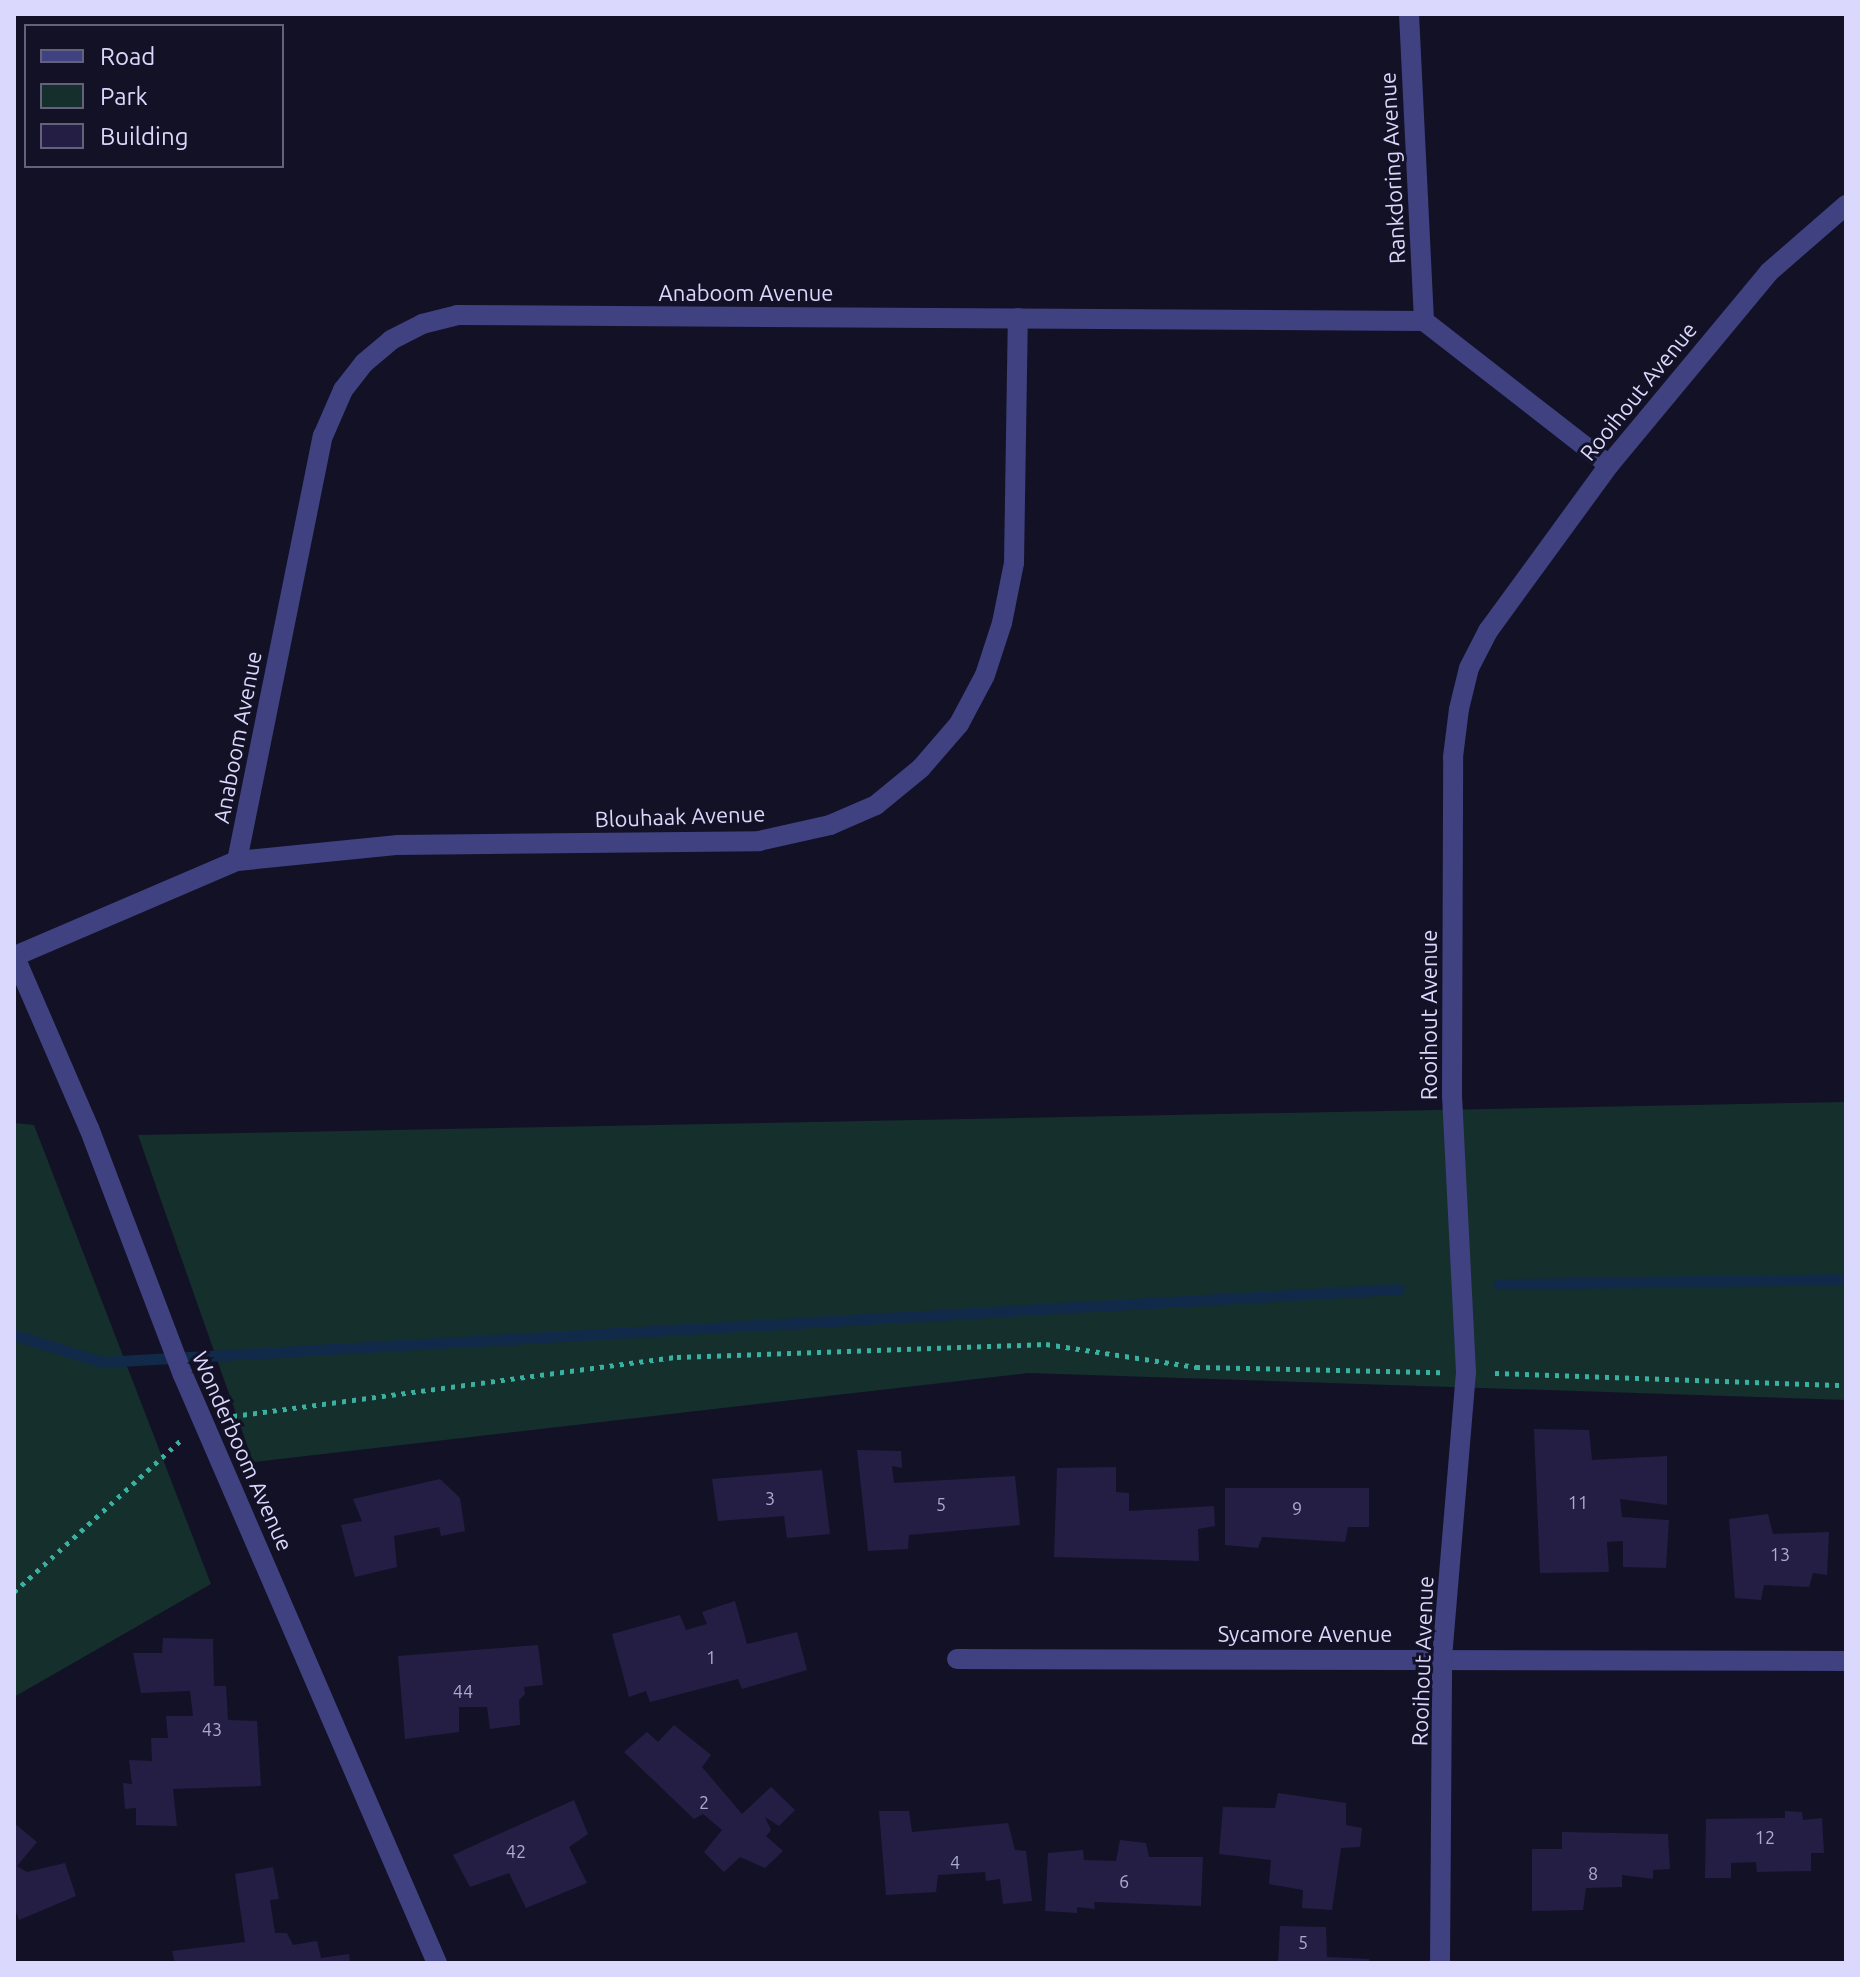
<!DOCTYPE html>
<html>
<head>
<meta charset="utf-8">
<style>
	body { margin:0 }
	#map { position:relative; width:1860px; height:1977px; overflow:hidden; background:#131126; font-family:Ubuntu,sans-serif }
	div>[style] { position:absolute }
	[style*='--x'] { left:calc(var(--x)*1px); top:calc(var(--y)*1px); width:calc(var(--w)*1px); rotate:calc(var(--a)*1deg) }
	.green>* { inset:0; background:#142f2c }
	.stream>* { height:11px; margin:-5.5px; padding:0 5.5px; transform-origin:5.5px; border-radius:5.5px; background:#122a49 }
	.building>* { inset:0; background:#241e45 }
	.path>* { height:5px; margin-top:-2.5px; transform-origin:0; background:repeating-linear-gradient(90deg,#38b1a1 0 4px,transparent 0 10px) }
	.street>* { height:20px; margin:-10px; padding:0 10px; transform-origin:10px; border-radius:10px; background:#3f4181 }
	span { translate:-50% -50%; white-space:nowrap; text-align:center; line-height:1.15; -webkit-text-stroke:6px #131126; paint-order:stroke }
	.number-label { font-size:18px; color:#acaace }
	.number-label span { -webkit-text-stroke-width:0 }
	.street-label { font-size:22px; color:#dad8fc }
	.frame { position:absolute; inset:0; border:16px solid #dad8fc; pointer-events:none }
	.legend { position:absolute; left:24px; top:24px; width:260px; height:144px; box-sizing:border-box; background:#131126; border:2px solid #63617c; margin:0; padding:10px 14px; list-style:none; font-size:24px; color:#dad8fc }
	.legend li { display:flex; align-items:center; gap:16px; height:40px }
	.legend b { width:40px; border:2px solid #63617c }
</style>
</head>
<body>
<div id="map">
	<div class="green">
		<div style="clip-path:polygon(1846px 1102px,1846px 1400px,1028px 1373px,253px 1462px,138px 1135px)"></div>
		<div style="clip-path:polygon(14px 1123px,34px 1125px,211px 1584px,14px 1697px)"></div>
	</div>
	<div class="stream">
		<div style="--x:1499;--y:1284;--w:347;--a:-0.8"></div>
		<div style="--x:14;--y:1335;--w:92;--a:17.1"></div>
		<div style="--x:102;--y:1362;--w:1299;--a:-3.22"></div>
	</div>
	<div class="building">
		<div style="clip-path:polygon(1534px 1429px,1589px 1430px,1592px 1460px,1667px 1456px,1667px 1505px,1620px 1499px,1622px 1517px,1669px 1520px,1666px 1568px,1623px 1567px,1623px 1541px,1607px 1542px,1609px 1572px,1540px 1573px)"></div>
		<div style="clip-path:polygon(857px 1450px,901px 1451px,902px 1468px,892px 1466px,894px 1483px,1015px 1476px,1020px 1525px,909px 1535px,908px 1549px,868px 1551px)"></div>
		<div style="clip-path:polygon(1116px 1467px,1116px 1492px,1129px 1493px,1129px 1511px,1214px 1506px,1215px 1526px,1198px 1529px,1199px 1561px,1054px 1557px,1057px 1468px)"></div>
		<div style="clip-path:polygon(822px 1470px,830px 1534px,787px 1538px,784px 1516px,718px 1521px,712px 1479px)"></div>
		<div style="clip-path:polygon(440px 1479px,460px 1498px,465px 1531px,441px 1536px,439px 1527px,394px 1536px,397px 1567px,355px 1577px,341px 1525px,362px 1521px,353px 1499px)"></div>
		<div style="clip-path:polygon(1225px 1488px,1369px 1488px,1369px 1527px,1348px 1527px,1345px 1542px,1262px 1537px,1258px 1548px,1225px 1545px)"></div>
		<div style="clip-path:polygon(1768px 1514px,1773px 1534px,1829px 1532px,1827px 1575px,1813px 1573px,1809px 1587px,1764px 1585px,1761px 1600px,1735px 1598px,1729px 1519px)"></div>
		<div style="clip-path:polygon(735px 1601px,747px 1644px,797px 1632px,807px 1670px,742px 1689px,738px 1679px,650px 1702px,646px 1691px,629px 1697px,612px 1634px,680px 1615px,686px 1630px,707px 1624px,702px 1612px)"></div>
		<div style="clip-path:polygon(163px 1638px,213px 1639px,214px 1686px,226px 1686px,228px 1720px,257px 1721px,261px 1786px,173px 1789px,177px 1826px,136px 1825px,136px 1808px,125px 1809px,123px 1783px,132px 1784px,129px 1760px,152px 1761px,151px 1738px,168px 1738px,166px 1716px,193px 1716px,190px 1691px,141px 1693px,133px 1653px,162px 1653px)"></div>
		<div style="clip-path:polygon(538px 1645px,543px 1685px,524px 1687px,525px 1694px,519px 1700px,520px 1725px,490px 1729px,487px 1707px,459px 1707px,459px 1732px,405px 1739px,398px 1656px)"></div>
		<div style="clip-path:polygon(674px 1725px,711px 1755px,702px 1767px,742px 1814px,771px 1787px,795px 1810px,779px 1826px,765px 1817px,771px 1830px,766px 1836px,783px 1851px,765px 1868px,740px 1857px,724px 1872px,704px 1852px,722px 1830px,703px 1814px,694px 1819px,624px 1752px,647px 1732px,658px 1742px)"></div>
		<div style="clip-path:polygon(1278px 1793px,1346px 1803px,1346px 1825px,1362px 1828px,1360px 1847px,1341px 1848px,1332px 1910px,1302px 1908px,1303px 1890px,1269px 1884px,1271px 1860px,1219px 1854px,1223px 1807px,1275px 1808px)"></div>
		<div style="clip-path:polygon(574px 1800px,588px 1834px,569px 1847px,587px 1883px,526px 1908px,509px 1873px,470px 1887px,453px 1855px)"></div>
		<div style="clip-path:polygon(879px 1811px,909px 1811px,912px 1832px,1008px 1823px,1015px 1850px,1026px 1851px,1032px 1901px,1003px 1904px,1000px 1879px,986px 1881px,985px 1872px,938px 1875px,936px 1892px,886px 1895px)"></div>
		<div style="clip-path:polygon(1785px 1811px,1802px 1812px,1803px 1820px,1822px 1818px,1824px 1853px,1811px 1853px,1811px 1871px,1757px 1872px,1756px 1862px,1731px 1863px,1731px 1878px,1705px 1878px,1706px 1819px,1785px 1818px)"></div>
		<div style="clip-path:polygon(14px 1823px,37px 1842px,17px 1866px,27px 1872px,65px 1863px,76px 1896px,19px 1920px,14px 1907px)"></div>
		<div style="clip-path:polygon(1562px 1832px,1668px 1834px,1670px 1869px,1653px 1870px,1653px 1879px,1622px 1875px,1622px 1887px,1586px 1888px,1583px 1910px,1532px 1911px,1532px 1849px,1562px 1849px)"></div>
		<div style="clip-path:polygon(1120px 1840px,1146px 1843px,1149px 1857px,1203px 1857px,1201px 1906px,1094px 1902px,1095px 1909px,1077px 1907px,1077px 1913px,1045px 1911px,1048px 1853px,1083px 1850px,1084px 1860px,1116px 1861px)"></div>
		<div style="clip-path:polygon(273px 1867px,279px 1899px,270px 1900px,275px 1933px,287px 1933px,293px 1945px,317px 1941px,321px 1958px,349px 1954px,350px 1963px,175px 1963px,172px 1951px,245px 1942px,235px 1874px)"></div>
		<div style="clip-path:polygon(1280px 1926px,1326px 1927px,1327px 1957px,1369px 1959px,1369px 1963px,1278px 1963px)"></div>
	</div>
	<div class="path">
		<div style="--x:1495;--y:1373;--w:351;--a:2"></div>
		<div style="--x:233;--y:1416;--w:448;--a:-7.6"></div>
		<div style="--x:677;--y:1357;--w:369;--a:-2"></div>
		<div style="--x:1046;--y:1344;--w:152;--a:8.7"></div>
		<div style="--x:1196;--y:1367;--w:245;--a:1.2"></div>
		<div style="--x:14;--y:1592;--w:227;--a:-42.3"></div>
	</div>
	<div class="street">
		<div style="--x:1409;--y:14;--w:307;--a:87.2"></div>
		<div style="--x:237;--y:861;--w:434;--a:-78.6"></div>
		<div style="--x:323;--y:436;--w:50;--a:-66.5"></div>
		<div style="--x:343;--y:390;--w:34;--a:-52"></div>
		<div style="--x:364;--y:363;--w:35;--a:-40"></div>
		<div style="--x:391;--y:340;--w:35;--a:-27"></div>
		<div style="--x:422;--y:324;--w:36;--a:-14"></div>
		<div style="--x:457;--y:315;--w:967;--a:0.36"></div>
		<div style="--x:1424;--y:321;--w:234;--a:37.9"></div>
		<div style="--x:14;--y:955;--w:189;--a:66.6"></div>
		<div style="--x:89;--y:1128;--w:264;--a:69.2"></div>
		<div style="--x:183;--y:1375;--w:641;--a:66.64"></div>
		<div style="--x:15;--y:956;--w:241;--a:-23.2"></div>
		<div style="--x:237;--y:861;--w:162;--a:-5.7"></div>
		<div style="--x:398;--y:845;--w:361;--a:-0.6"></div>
		<div style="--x:759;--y:841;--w:73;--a:-12.7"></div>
		<div style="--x:830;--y:825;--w:50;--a:-23.5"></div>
		<div style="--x:876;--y:805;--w:58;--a:-39.4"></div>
		<div style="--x:921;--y:768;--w:58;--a:-49.2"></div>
		<div style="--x:959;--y:724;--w:55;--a:-62"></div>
		<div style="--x:985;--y:675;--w:55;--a:-71.9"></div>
		<div style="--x:1002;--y:623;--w:61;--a:-78.7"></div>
		<div style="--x:1014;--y:563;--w:245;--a:-89.1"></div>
		<div style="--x:957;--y:1659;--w:889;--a:0.13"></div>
		<div style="--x:1440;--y:1963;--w:305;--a:-89.6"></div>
		<div style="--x:1442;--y:1658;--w:287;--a:-85.2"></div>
		<div style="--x:1466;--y:1372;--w:277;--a:-92.9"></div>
		<div style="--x:1452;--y:1095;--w:338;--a:-89.8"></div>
		<div style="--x:1453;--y:757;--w:48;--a:-82.9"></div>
		<div style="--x:1459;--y:709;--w:42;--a:-76.3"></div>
		<div style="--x:1469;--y:668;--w:42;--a:-62.8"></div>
		<div style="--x:1488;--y:631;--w:205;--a:-53.9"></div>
		<div style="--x:1609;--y:465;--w:251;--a:-50.3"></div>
		<div style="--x:1769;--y:272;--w:102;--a:-41"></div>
	</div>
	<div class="number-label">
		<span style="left:770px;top:1498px">3</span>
		<span style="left:1578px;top:1502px">11</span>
		<span style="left:941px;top:1504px">5</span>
		<span style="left:1297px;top:1508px">9</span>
		<span style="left:1780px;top:1554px">13</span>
		<span style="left:711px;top:1657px">1</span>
		<span style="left:463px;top:1691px">44</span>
		<span style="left:212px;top:1729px">43</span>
		<span style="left:704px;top:1802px">2</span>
		<span style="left:1765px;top:1837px">12</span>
		<span style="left:516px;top:1851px">42</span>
		<span style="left:955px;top:1862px">4</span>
		<span style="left:1593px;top:1873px">8</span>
		<span style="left:1124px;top:1881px">6</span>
		<span style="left:1303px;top:1942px">5</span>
	</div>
	<div class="street-label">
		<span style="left:1392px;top:168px;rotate:-93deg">Rankdoring Avenue</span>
		<span style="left:746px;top:293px">Anaboom Avenue</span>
		<span style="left:1638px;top:391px;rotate:-51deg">Rooihout Avenue</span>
		<span style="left:237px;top:737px;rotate:-79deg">Anaboom Avenue</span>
		<span style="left:680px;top:816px;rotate:-2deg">Blouhaak Avenue</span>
		<span style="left:1429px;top:1015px;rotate:-90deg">Rooihout Avenue</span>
		<span style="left:243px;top:1451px;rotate:66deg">Wonderboom Avenue</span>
		<span style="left:1305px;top:1634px">Sycamore Avenue</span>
		<span style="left:1422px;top:1661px;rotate:-88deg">Rooihout Avenue</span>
	</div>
	<div class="frame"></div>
	<ul class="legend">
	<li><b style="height:10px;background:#3f4181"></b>Road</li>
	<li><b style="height:22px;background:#142f2c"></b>Park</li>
	<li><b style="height:22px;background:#241e45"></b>Building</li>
	</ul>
</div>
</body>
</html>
